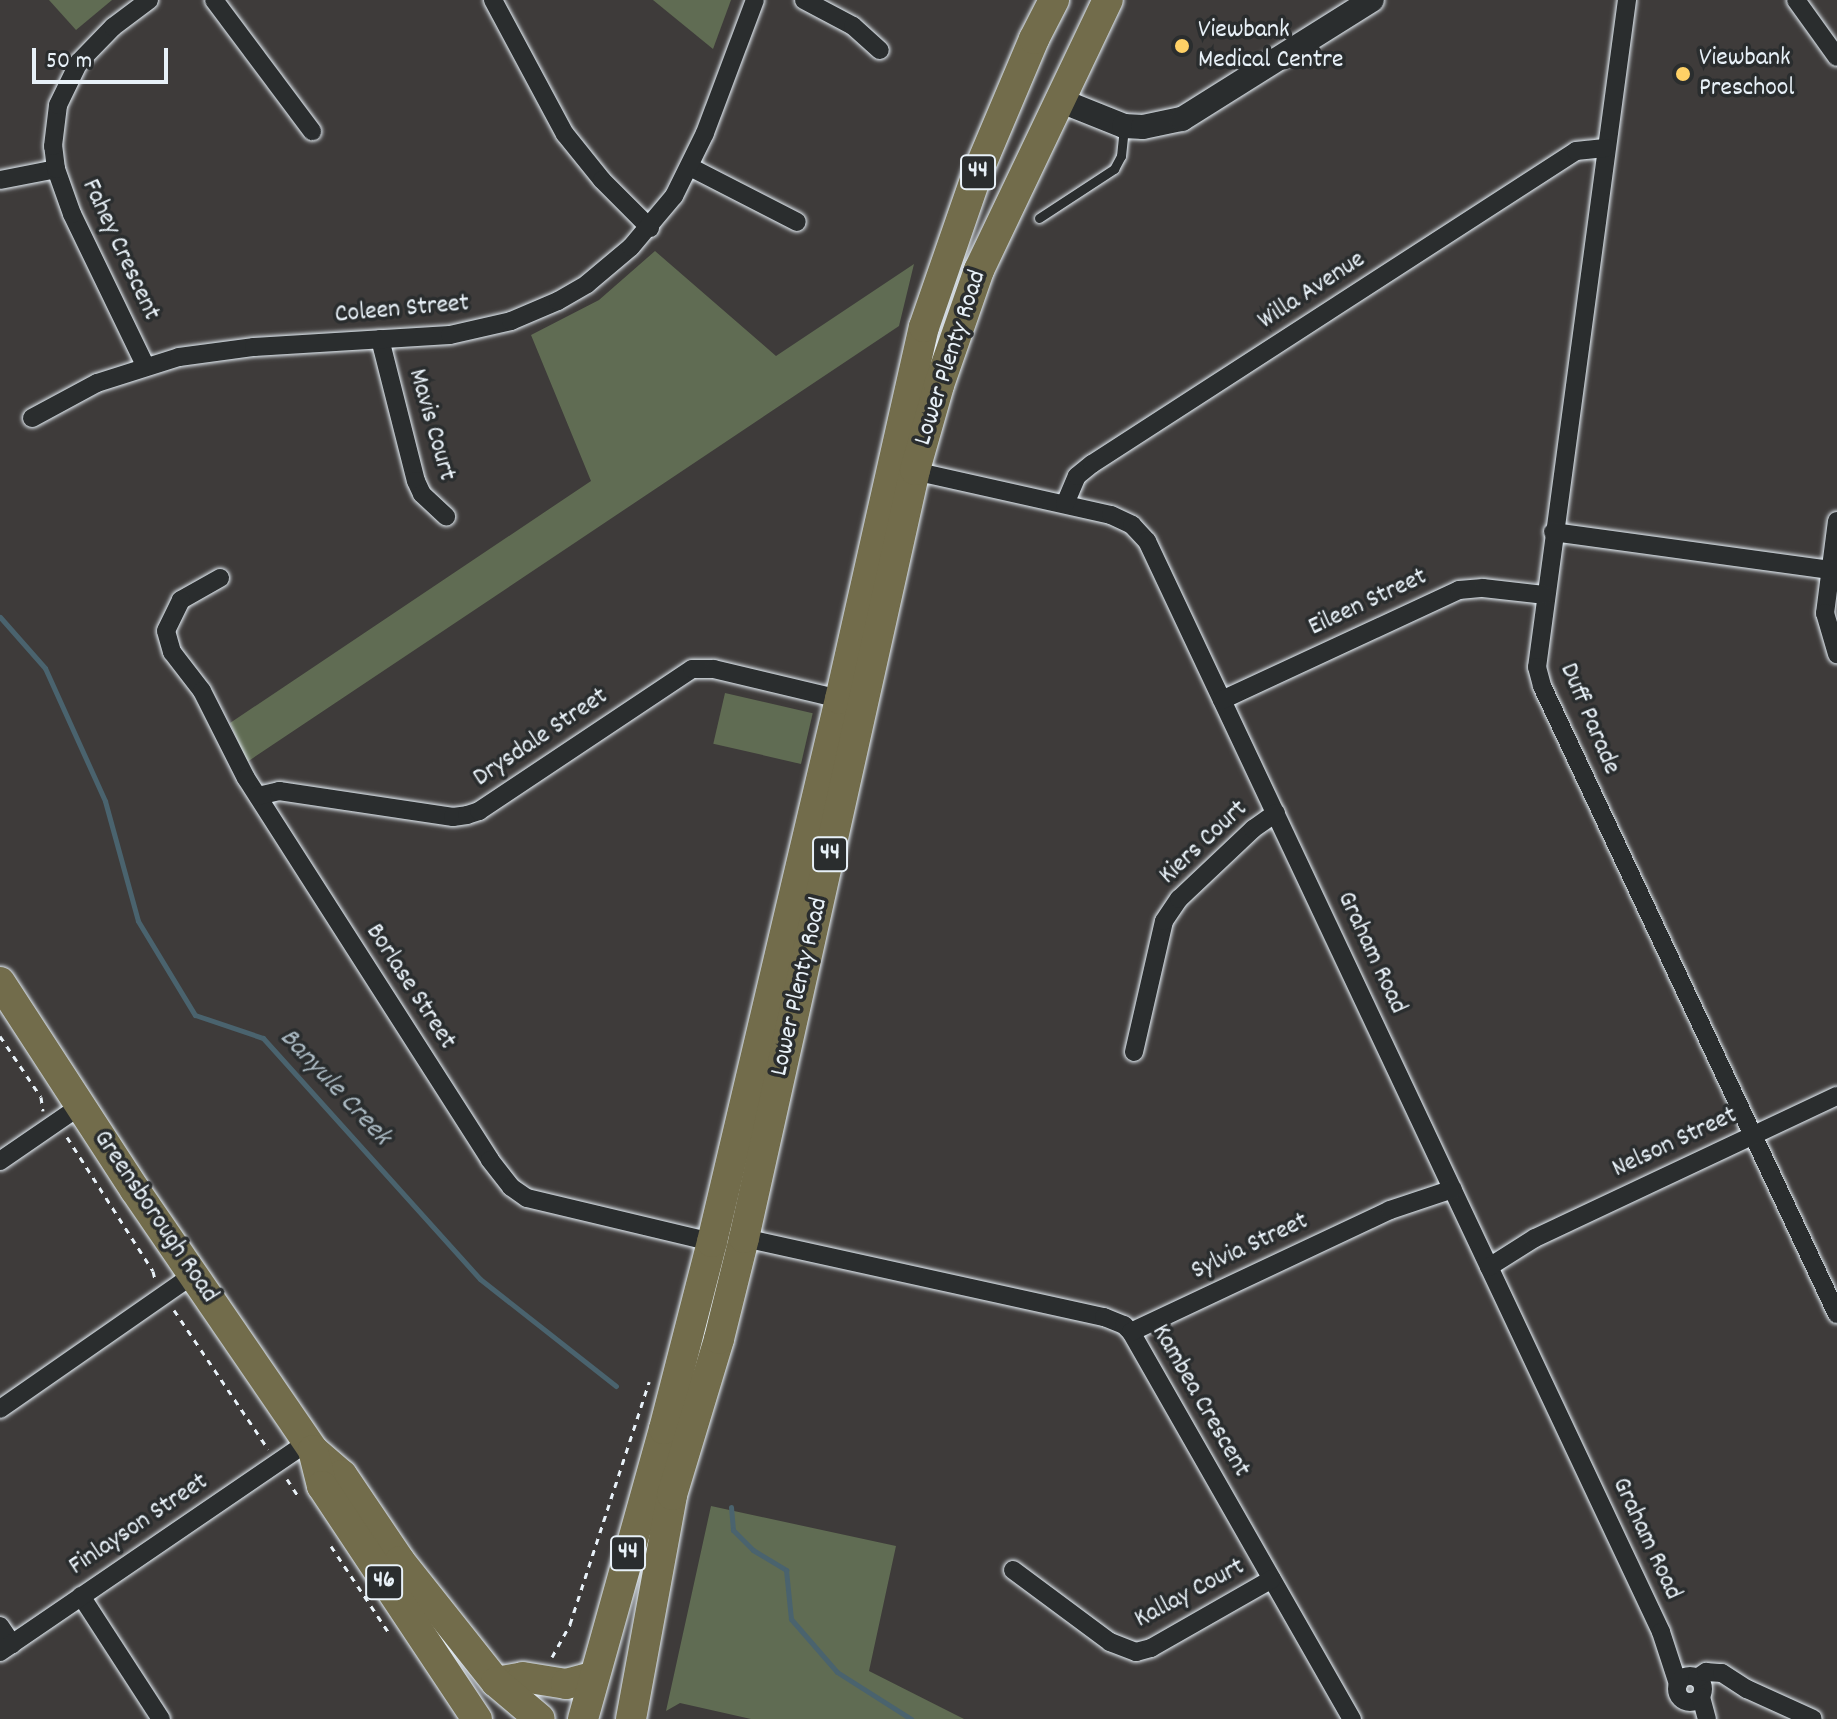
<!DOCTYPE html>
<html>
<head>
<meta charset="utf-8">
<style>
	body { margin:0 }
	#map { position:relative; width:1837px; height:1719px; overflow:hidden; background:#3e3b3a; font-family:Dekko,sans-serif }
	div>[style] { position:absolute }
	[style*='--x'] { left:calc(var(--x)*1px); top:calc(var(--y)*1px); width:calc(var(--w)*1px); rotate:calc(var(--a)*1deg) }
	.green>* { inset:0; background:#606c53; transform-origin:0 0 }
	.stream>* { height:5px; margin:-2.5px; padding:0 2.5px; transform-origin:2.5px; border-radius:2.5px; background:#4a636e }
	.path>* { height:3px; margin-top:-1.5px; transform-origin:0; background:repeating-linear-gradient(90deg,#e8f1f8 0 6px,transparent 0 12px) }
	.roads { filter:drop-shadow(0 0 2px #e8f1f8) drop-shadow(0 0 2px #e8f1f8) }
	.service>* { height:9px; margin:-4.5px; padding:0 4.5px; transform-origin:4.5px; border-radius:4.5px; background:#2a2d2e }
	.minor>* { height:18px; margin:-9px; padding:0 9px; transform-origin:9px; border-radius:9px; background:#2a2d2e }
	.minor>.ring { margin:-9px; padding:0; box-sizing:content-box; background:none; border:18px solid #2a2d2e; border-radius:50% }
	.tertiary>* { height:24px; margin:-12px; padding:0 12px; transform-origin:12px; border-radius:12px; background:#2a2d2e }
	.primary>* { height:30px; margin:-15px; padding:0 15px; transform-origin:15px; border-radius:15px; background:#726c4b }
	.trunk>* { height:30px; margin:-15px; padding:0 15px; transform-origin:15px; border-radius:15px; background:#726c4b }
	.dots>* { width:22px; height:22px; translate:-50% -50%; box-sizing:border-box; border:4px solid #2a2d2e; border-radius:50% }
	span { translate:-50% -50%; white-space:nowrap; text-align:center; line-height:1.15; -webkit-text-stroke:7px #2a2d2e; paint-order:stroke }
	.shield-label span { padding:2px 6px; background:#2a2d2e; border:2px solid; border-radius:6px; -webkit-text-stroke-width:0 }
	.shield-label { font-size:24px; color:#e8f1f8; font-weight:700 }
	.poi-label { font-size:26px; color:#e8f1f8 }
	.left { translate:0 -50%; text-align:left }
	.street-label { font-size:26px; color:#e8f1f8 }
	.water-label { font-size:28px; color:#a9b8c1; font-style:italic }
	.scale { position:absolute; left:32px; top:48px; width:136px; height:36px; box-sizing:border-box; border:4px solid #e8f1f8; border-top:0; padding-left:10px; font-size:24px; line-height:28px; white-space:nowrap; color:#e8f1f8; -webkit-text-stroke:6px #2a2d2e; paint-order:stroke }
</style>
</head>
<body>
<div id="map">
	<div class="green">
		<div style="clip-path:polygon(49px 0,112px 0,76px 30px)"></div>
		<div style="clip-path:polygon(653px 0,731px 0,713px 49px)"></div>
		<div style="clip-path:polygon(655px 251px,776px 356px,914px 264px,899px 326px,247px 762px,230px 723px,591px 481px,531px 335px,599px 300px)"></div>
		<div style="left:725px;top:693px;width:90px;height:52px;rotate:13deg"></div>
		<div style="clip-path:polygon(711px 1506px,896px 1546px,869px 1671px,964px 1719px,751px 1719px,680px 1703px,666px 1711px)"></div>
	</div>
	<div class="stream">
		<div style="--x:0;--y:617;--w:68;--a:48.6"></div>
		<div style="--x:45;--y:668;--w:146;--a:65.7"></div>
		<div style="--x:105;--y:801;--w:124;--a:74.6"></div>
		<div style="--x:138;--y:921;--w:110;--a:58.8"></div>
		<div style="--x:195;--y:1015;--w:72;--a:18.7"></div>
		<div style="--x:263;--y:1038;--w:324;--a:48"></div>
		<div style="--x:480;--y:1279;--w:173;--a:38.2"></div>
		<div style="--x:731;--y:1507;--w:23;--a:85"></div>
		<div style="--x:733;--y:1530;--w:28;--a:45"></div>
		<div style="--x:753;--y:1550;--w:39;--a:31"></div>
		<div style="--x:786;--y:1570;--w:49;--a:84.2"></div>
		<div style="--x:791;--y:1619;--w:70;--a:49"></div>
		<div style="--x:837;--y:1672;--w:88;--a:32.4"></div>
	</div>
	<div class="path">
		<div style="--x:0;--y:1036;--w:73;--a:56.1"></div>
		<div style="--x:41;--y:1097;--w:14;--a:82"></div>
		<div style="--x:67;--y:1137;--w:159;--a:57.3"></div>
		<div style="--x:153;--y:1271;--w:9;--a:77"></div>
		<div style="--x:174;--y:1310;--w:168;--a:55.9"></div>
		<div style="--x:287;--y:1479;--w:20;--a:57"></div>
		<div style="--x:331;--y:1546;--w:105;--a:56.3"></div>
		<div style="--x:552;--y:1657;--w:38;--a:-61"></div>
		<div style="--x:570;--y:1624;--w:255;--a:-71.9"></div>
	</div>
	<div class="roads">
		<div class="service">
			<div style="--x:1039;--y:218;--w:90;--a:-33.2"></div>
			<div style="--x:1114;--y:169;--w:15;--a:-62"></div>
			<div style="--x:1121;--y:156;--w:28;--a:-84"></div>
		</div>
		<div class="minor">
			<div style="--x:214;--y:0;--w:164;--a:53.2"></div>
			<div style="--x:493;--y:0;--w:152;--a:61.8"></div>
			<div style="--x:565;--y:134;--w:59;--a:51.2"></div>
			<div style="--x:602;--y:180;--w:68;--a:45"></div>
			<div style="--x:804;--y:0;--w:55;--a:28"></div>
			<div style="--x:853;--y:26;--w:36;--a:42"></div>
			<div style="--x:1627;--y:0;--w:673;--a:97.68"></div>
			<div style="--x:1537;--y:667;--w:20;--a:75"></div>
			<div style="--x:1542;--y:686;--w:694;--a:64.84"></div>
			<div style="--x:1796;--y:0;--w:70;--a:54.3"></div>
			<div style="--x:690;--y:167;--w:120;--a:27.2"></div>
			<div style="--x:0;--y:180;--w:57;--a:-11.1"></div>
			<div style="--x:380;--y:339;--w:146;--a:75.8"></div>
			<div style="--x:416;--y:481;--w:14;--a:65"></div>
			<div style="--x:422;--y:494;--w:33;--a:43"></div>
			<div style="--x:145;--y:365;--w:168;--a:-115.8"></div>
			<div style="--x:72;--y:214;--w:48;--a:-109.6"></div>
			<div style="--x:56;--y:169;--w:23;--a:-97"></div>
			<div style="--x:53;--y:146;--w:41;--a:-83"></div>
			<div style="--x:58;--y:105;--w:48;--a:-64"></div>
			<div style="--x:79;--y:62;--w:49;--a:-45.8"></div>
			<div style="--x:113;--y:27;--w:45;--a:-36.9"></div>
			<div style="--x:32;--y:418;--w:74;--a:-28.3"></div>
			<div style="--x:97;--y:383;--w:86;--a:-17.6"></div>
			<div style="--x:179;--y:357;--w:76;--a:-7.6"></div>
			<div style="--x:254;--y:347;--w:196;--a:-3.5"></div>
			<div style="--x:450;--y:335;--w:63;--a:-12.9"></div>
			<div style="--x:511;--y:321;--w:51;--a:-23.1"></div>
			<div style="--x:558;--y:301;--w:34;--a:-30"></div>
			<div style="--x:587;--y:284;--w:57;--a:-40.1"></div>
			<div style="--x:631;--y:247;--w:67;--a:-49.9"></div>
			<div style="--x:674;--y:196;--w:70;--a:-63.8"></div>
			<div style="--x:705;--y:133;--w:142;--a:-69.4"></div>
			<div style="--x:905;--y:469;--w:211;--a:12.6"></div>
			<div style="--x:1111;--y:515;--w:23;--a:25"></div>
			<div style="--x:1132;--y:525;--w:22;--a:47"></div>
			<div style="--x:1147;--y:541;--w:1206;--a:64.77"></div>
			<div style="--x:1661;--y:1632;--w:55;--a:71.9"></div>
			<div style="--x:1065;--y:504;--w:30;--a:-67"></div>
			<div style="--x:1077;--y:476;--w:19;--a:-39"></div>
			<div style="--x:1092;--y:464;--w:576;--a:-32.89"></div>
			<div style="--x:1576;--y:151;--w:29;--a:-6"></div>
			<div style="--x:1837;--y:521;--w:93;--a:97.4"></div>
			<div style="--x:1825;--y:613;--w:43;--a:73.7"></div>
			<div style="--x:1553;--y:532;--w:280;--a:7.8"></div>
			<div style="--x:220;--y:578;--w:45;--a:150.6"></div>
			<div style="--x:181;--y:600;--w:34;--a:116"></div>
			<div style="--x:166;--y:631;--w:22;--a:74"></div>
			<div style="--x:172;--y:652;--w:49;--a:52.4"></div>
			<div style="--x:202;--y:691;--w:97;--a:63.2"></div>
			<div style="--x:246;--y:778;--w:453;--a:57.4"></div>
			<div style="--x:490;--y:1160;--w:34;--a:52"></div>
			<div style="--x:511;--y:1187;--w:19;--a:35"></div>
			<div style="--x:527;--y:1198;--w:190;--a:13.4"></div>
			<div style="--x:1222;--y:700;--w:261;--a:-24.9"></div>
			<div style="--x:1459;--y:590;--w:24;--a:-5"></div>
			<div style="--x:1483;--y:588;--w:61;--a:6.5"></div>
			<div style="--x:258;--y:796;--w:22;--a:-13"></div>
			<div style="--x:279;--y:791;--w:176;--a:8.5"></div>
			<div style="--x:453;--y:817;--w:14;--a:-8"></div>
			<div style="--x:467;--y:815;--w:13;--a:-18"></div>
			<div style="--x:479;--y:811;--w:256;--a:-33.7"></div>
			<div style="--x:692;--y:669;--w:22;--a:0"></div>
			<div style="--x:714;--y:669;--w:130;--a:13.4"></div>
			<div style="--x:1134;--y:1052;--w:134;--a:-77.1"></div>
			<div style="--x:1164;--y:921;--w:27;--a:-56"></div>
			<div style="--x:1179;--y:899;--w:102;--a:-43.4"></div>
			<div style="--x:1253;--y:829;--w:28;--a:-35"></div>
			<div style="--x:0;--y:1161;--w:97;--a:-34.5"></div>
			<div style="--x:744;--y:1238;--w:369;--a:12.4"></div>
			<div style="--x:1104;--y:1317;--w:22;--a:22"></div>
			<div style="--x:1124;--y:1325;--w:10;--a:45"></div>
			<div style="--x:1131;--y:1332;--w:446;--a:60.3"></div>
			<div style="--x:1489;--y:1267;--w:54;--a:-32.2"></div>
			<div style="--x:1535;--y:1238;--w:334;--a:-25.2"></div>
			<div style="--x:1131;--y:1332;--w:286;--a:-25.2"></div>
			<div style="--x:1390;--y:1210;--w:66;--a:-18.4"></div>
			<div style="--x:0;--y:1409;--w:236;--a:-34.8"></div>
			<div style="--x:1013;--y:1570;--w:121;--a:36.6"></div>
			<div style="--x:1110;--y:1642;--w:28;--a:21"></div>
			<div style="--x:1136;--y:1652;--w:16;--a:-15"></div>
			<div style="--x:1151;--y:1648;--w:139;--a:-29.7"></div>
			<div style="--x:81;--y:1596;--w:147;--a:57"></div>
			<div style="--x:0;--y:1626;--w:22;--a:56"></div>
			<div style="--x:0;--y:1652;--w:373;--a:-34.3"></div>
			<div class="ring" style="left:1677px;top:1676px;width:8px;height:8px"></div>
			<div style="--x:1697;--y:1678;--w:11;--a:-34"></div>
			<div style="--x:1706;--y:1672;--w:16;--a:4"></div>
			<div style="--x:1722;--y:1673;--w:30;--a:33"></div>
			<div style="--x:1747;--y:1689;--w:72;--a:24.4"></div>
			<div style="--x:1701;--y:1697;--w:23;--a:75"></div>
		</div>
		<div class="tertiary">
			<div style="--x:1059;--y:100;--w:70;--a:21.8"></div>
			<div style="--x:1124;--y:126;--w:19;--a:3"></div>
			<div style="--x:1143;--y:127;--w:40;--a:-12"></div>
			<div style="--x:1182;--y:119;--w:224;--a:-32.1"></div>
		</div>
		<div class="primary">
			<div style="--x:496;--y:1682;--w:27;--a:-10"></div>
			<div style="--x:523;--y:1677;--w:44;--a:9.2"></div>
			<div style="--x:566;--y:1684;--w:28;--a:-15"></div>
			<div style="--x:583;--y:1719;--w:301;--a:-74.4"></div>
			<div style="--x:664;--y:1429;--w:193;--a:-75.6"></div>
			<div style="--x:712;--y:1242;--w:558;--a:-76.74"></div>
			<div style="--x:840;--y:699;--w:381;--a:-77.3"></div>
			<div style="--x:924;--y:327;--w:162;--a:-70.9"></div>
			<div style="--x:977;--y:174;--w:147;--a:-67.1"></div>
			<div style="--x:1034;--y:39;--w:44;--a:-62.9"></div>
			<div style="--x:631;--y:1719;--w:228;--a:-79.6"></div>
			<div style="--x:672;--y:1495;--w:163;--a:-73.2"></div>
			<div style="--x:719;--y:1339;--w:104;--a:-76.1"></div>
			<div style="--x:744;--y:1238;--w:787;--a:-77.45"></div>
			<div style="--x:915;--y:470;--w:88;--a:-74.2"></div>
			<div style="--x:939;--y:385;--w:122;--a:-70.8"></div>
			<div style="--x:979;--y:270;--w:299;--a:-64.5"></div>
		</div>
		<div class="trunk">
			<div style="--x:0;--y:982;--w:248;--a:57"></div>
			<div style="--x:135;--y:1190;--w:315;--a:55.6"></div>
			<div style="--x:313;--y:1450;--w:38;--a:41"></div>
			<div style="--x:342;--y:1475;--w:104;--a:56"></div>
			<div style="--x:400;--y:1561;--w:154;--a:51.6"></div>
			<div style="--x:496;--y:1682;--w:57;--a:40.1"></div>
			<div style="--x:313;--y:1450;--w:37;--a:76"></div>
			<div style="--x:322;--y:1486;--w:280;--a:56.4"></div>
		</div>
	</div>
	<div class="dots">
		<div style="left:1182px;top:46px;background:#ffd166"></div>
		<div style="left:1683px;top:74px;background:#ffd166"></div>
	</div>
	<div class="shield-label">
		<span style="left:978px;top:172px">44</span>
		<span style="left:830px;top:854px">44</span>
		<span style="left:628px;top:1553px">44</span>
		<span style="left:384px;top:1582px">46</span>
	</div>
	<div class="poi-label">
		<span class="left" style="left:1198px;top:46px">Viewbank<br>Medical Centre</span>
		<span class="left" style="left:1699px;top:74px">Viewbank<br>Preschool</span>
	</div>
	<div class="street-label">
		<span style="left:120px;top:250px;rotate:65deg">Fahey Crescent</span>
		<span style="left:1312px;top:291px;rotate:-33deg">Willa Avenue</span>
		<span style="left:402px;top:310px;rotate:-5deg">Coleen Street</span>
		<span style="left:951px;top:358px;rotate:-72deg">Lower Plenty Road</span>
		<span style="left:431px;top:425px;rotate:74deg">Mavis Court</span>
		<span style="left:1368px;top:603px;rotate:-25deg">Eileen Street</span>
		<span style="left:1589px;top:719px;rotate:67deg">Duff Parade</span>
		<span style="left:541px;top:738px;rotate:-34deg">Drysdale Street</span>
		<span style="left:1204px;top:843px;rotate:-43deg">Kiers Court</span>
		<span style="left:1371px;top:953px;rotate:65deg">Graham Road</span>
		<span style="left:410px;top:987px;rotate:57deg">Borlase Street</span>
		<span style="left:800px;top:987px;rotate:-77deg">Lower Plenty Road</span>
		<span style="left:1675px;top:1143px;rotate:-25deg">Nelson Street</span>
		<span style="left:155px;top:1217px;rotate:56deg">Greensborough Road</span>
		<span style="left:1250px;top:1247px;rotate:-25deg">Sylvia Street</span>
		<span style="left:1200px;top:1401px;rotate:60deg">Kambea Crescent</span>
		<span style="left:139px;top:1525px;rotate:-34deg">Finlayson Street</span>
		<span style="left:1646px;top:1539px;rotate:65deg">Graham Road</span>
		<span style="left:1190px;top:1594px;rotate:-28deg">Kallay Court</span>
	</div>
	<div class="water-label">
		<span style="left:334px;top:1088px;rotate:47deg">Banyule Creek</span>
	</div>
	<div class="scale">50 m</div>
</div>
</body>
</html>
